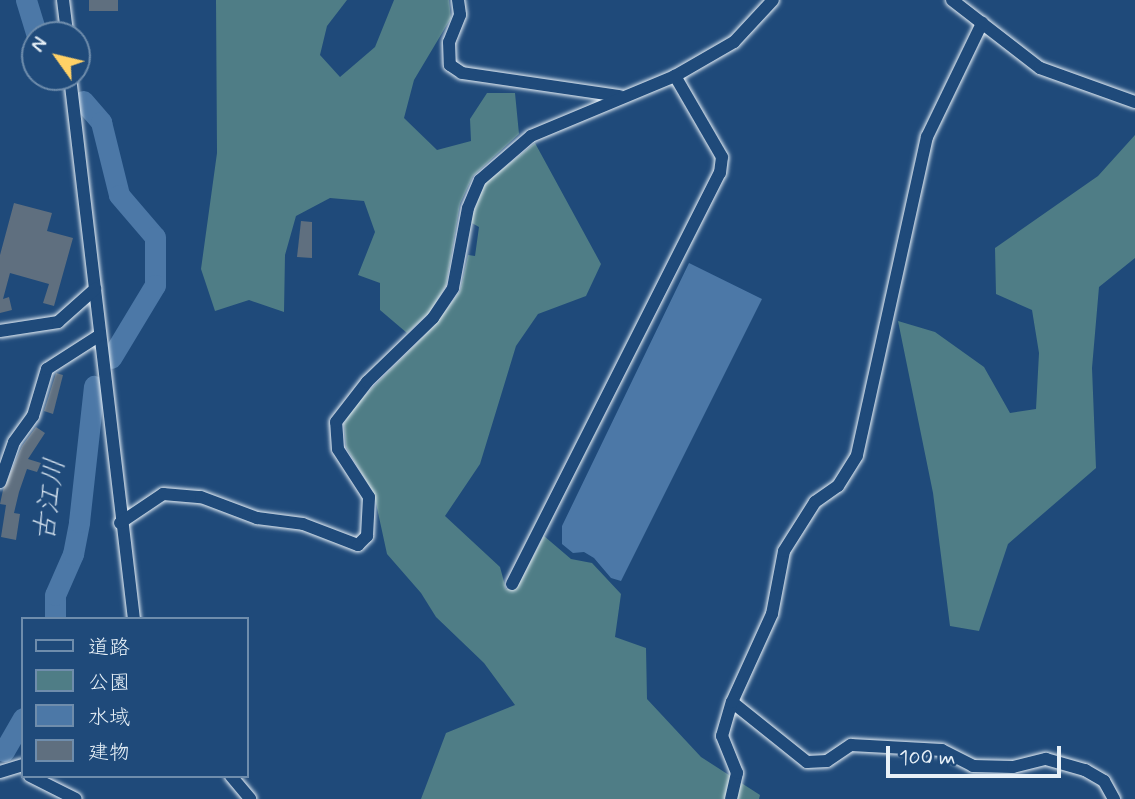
<!DOCTYPE html>
<html>
<head>
<meta charset="utf-8">
<style>
	body { margin:0 }
	#map { position:relative; width:1135px; height:799px; overflow:hidden; background:#1f4a7a; font-family:Mynerve,"Klee One",sans-serif }
	div>[style] { position:absolute }
	[style*='--x'] { left:calc(var(--x)*1px); top:calc(var(--y)*1px); width:calc(var(--w)*1px); rotate:calc(var(--a)*1deg) }
	.green>* { inset:0; background:#4f7d86 }
	.water>* { inset:0; background:#4c78a7 }
	.river>* { height:21px; margin:-10.5px; padding:0 10.5px; transform-origin:10.5px; border-radius:10.5px; background:#4c78a7 }
	.building>* { inset:0; background:#5f6f7f; transform-origin:0 0 }
	.roads { filter:drop-shadow(0 0 2px #e8f1f8) drop-shadow(0 0 2px #e8f1f8) }
	.minor>* { height:12px; margin:-6px; padding:0 6px; transform-origin:6px; border-radius:6px; background:#1f4a7a }
	span { translate:-50% -50%; white-space:nowrap; text-align:center; line-height:1.15; -webkit-text-stroke:5px #1f4a7a; paint-order:stroke }
	.water-label { font-size:28px; color:#d1dfec; font-style:italic }
	.legend { position:absolute; left:21px; top:617px; width:228px; height:161px; box-sizing:border-box; background:#1f4a7a; border:2px solid #6f8dac; margin:0; padding:9px 12px; list-style:none; font-size:21px; color:#e8f1f8 }
	.legend li { display:flex; align-items:center; gap:14px; height:35px }
	.legend b { width:35px; border:2px solid #6f8dac }
	.north { position:absolute; left:21px; top:21px; width:70px; height:70px; box-sizing:border-box; background:#1f4a7a; border:2px solid #6f8dac; border-radius:50%; rotate:304deg; font-size:19px; font-weight:700; line-height:28px; text-align:center; color:#e8f1f8 }
	.north::after { content:''; display:block; margin:auto; width:24px; height:32px; background:#ffd166; clip-path:polygon(50% 0,100% 100%,50% 72%,0 100%) }
	.scale { position:absolute; left:886px; top:746px; width:175px; height:32px; box-sizing:border-box; border:4px solid #e8f1f8; border-top:0; padding-left:9px; font-size:21px; line-height:24px; white-space:nowrap; color:#e8f1f8; -webkit-text-stroke:5px #1f4a7a; paint-order:stroke }
</style>
</head>
<body>
<div id="map">
	<div class="green">
		<div style="clip-path:polygon(216px 0,347px 0,327px 26px,320px 55px,340px 77px,375px 47px,394px 0,449px 0,451px 18px,414px 80px,404px 118px,437px 150px,471px 141px,470px 119px,487px 93px,515px 93px,519px 134px,473px 176px,460px 204px,446px 286px,430px 312px,407px 333px,380px 310px,380px 283px,358px 275px,375px 232px,364px 201px,330px 198px,296px 216px,285px 255px,284px 312px,249px 300px,215px 311px,201px 269px,217px 153px)"></div>
		<div style="clip-path:polygon(1135px 135px,1135px 258px,1099px 287px,1092px 368px,1096px 468px,1008px 544px,979px 631px,950px 626px,933px 493px,898px 321px,935px 332px,984px 367px,1010px 413px,1036px 409px,1039px 353px,1032px 310px,996px 294px,995px 248px,1098px 176px)"></div>
		<div style="clip-path:polygon(535px 143px,601px 264px,586px 296px,538px 314px,516px 346px,480px 464px,445px 516px,500px 567px,506px 589px,516px 589px,544px 536px,571px 559px,592px 563px,621px 594px,615px 637px,646px 648px,647px 699px,701px 757px,760px 795px,759px 799px,421px 799px,446px 733px,515px 705px,484px 663px,436px 617px,421px 593px,387px 554px,374px 494px,346px 447px,344px 424px,352px 408px,435px 325px,460px 291px,468px 255px,475px 256px,479px 227px,470px 222px,484px 184px)"></div>
	</div>
	<div class="water">
		<div style="clip-path:polygon(689px 263px,762px 299px,621px 581px,611px 578px,594px 558px,584px 552px,573px 553px,562px 544px,562px 526px)"></div>
	</div>
	<div class="river">
		<div style="--x:26;--y:0;--w:37;--a:73"></div>
		<div style="--x:83;--y:101;--w:28;--a:49"></div>
		<div style="--x:101;--y:122;--w:75;--a:76.1"></div>
		<div style="--x:119;--y:195;--w:55;--a:49.4"></div>
		<div style="--x:155;--y:237;--w:48;--a:90"></div>
		<div style="--x:155;--y:285;--w:85;--a:121.1"></div>
		<div style="--x:55;--y:619;--w:24;--a:-90"></div>
		<div style="--x:55;--y:595;--w:45;--a:-66.3"></div>
		<div style="--x:73;--y:554;--w:33;--a:-79"></div>
		<div style="--x:79;--y:522;--w:137;--a:-83.7"></div>
		<div style="--x:4;--y:751;--w:38;--a:-60"></div>
	</div>
	<div class="building">
		<div style="left:89px;top:0;width:29px;height:11px"></div>
		<div style="clip-path:polygon(14px 203px,52px 213px,47px 231px,73px 238px,54px 306px,43px 303px,49px 284px,10px 273px,3px 299px,9px 297px,12px 310px,0 313px,0 255px)"></div>
		<div style="clip-path:polygon(301px 221px,312px 222px,312px 258px,297px 257px)"></div>
		<div style="clip-path:polygon(56px 373px,63px 375px,53px 414px,44px 411px)"></div>
		<div style="clip-path:polygon(36px 427px,45px 433px,28px 459px,41px 463px,37px 472px,27px 469px,19px 492px,14px 513px,20px 514px,16px 540px,1px 537px,6px 505px,0 504px,3px 490px,22px 446px)"></div>
	</div>
	<div class="roads">
		<div class="minor">
			<div style="--x:63;--y:0;--w:35;--a:83"></div>
			<div style="--x:458;--y:0;--w:15;--a:82"></div>
			<div style="--x:460;--y:15;--w:29;--a:112"></div>
			<div style="--x:449;--y:42;--w:23;--a:88"></div>
			<div style="--x:450;--y:65;--w:14;--a:34"></div>
			<div style="--x:462;--y:73;--w:159;--a:8.3"></div>
			<div style="--x:952;--y:0;--w:111;--a:37.7"></div>
			<div style="--x:1040;--y:68;--w:101;--a:19.7"></div>
			<div style="--x:70;--y:77;--w:546;--a:83.27"></div>
			<div style="--x:0;--y:331;--w:59;--a:-8.8"></div>
			<div style="--x:58;--y:322;--w:50;--a:-41.7"></div>
			<div style="--x:0;--y:482;--w:42;--a:-70.7"></div>
			<div style="--x:14;--y:442;--w:32;--a:-54"></div>
			<div style="--x:33;--y:416;--w:49;--a:-73.4"></div>
			<div style="--x:47;--y:369;--w:63;--a:-32.7"></div>
			<div style="--x:120;--y:523;--w:52;--a:-34"></div>
			<div style="--x:163;--y:494;--w:38;--a:5"></div>
			<div style="--x:201;--y:497;--w:60;--a:20.6"></div>
			<div style="--x:257;--y:518;--w:46;--a:7.4"></div>
			<div style="--x:303;--y:524;--w:59;--a:20.9"></div>
			<div style="--x:358;--y:545;--w:13;--a:-45"></div>
			<div style="--x:367;--y:536;--w:39;--a:-87"></div>
			<div style="--x:369;--y:497;--w:57;--a:-122.9"></div>
			<div style="--x:338;--y:449;--w:27;--a:-94"></div>
			<div style="--x:336;--y:422;--w:51;--a:-52.2"></div>
			<div style="--x:367;--y:382;--w:92;--a:-44.1"></div>
			<div style="--x:433;--y:318;--w:36;--a:-56"></div>
			<div style="--x:453;--y:288;--w:81;--a:-79.4"></div>
			<div style="--x:468;--y:208;--w:30;--a:-67"></div>
			<div style="--x:480;--y:180;--w:67;--a:-40.8"></div>
			<div style="--x:531;--y:136;--w:156;--a:-22.6"></div>
			<div style="--x:675;--y:76;--w:68;--a:-30"></div>
			<div style="--x:734;--y:42;--w:57;--a:-47.1"></div>
			<div style="--x:512;--y:584;--w:461;--a:-63.2"></div>
			<div style="--x:720;--y:173;--w:16;--a:-83"></div>
			<div style="--x:722;--y:157;--w:94;--a:-120.1"></div>
			<div style="--x:732;--y:702;--w:96;--a:38.7"></div>
			<div style="--x:807;--y:762;--w:20;--a:-3"></div>
			<div style="--x:827;--y:761;--w:29;--a:-34"></div>
			<div style="--x:851;--y:745;--w:91;--a:3.1"></div>
			<div style="--x:942;--y:750;--w:35;--a:27"></div>
			<div style="--x:973;--y:766;--w:40;--a:1.4"></div>
			<div style="--x:1013;--y:767;--w:34;--a:-14"></div>
			<div style="--x:1046;--y:759;--w:41;--a:15.8"></div>
			<div style="--x:1085;--y:770;--w:22;--a:30"></div>
			<div style="--x:1104;--y:781;--w:21;--a:61"></div>
			<div style="--x:0;--y:772;--w:24;--a:-17"></div>
			<div style="--x:30;--y:776;--w:51;--a:26.6"></div>
			<div style="--x:231;--y:776;--w:30;--a:50"></div>
			<div style="--x:731;--y:799;--w:27;--a:-77"></div>
			<div style="--x:737;--y:773;--w:40;--a:-112"></div>
			<div style="--x:722;--y:736;--w:35;--a:-74"></div>
			<div style="--x:732;--y:702;--w:97;--a:-65.6"></div>
			<div style="--x:772;--y:614;--w:64;--a:-79.2"></div>
			<div style="--x:784;--y:551;--w:58;--a:-57.7"></div>
			<div style="--x:815;--y:502;--w:28;--a:-35"></div>
			<div style="--x:838;--y:486;--w:36;--a:-58"></div>
			<div style="--x:857;--y:455;--w:326;--a:-77.6"></div>
			<div style="--x:927;--y:137;--w:127;--a:-64.2"></div>
		</div>
	</div>
	<div class="water-label">
		<span style="left:51px;top:500px;rotate:-82deg">古江川</span>
	</div>
	<ul class="legend">
	<li><b style="height:9px;background:#1f4a7a"></b>道路</li>
	<li><b style="height:19px;background:#4f7d86"></b>公園</li>
	<li><b style="height:19px;background:#4c78a7"></b>水域</li>
	<li><b style="height:19px;background:#5f6f7f"></b>建物</li>
	</ul>
	<div class="north">N</div>
	<div class="scale">100 m</div>
</div>
</body>
</html>
